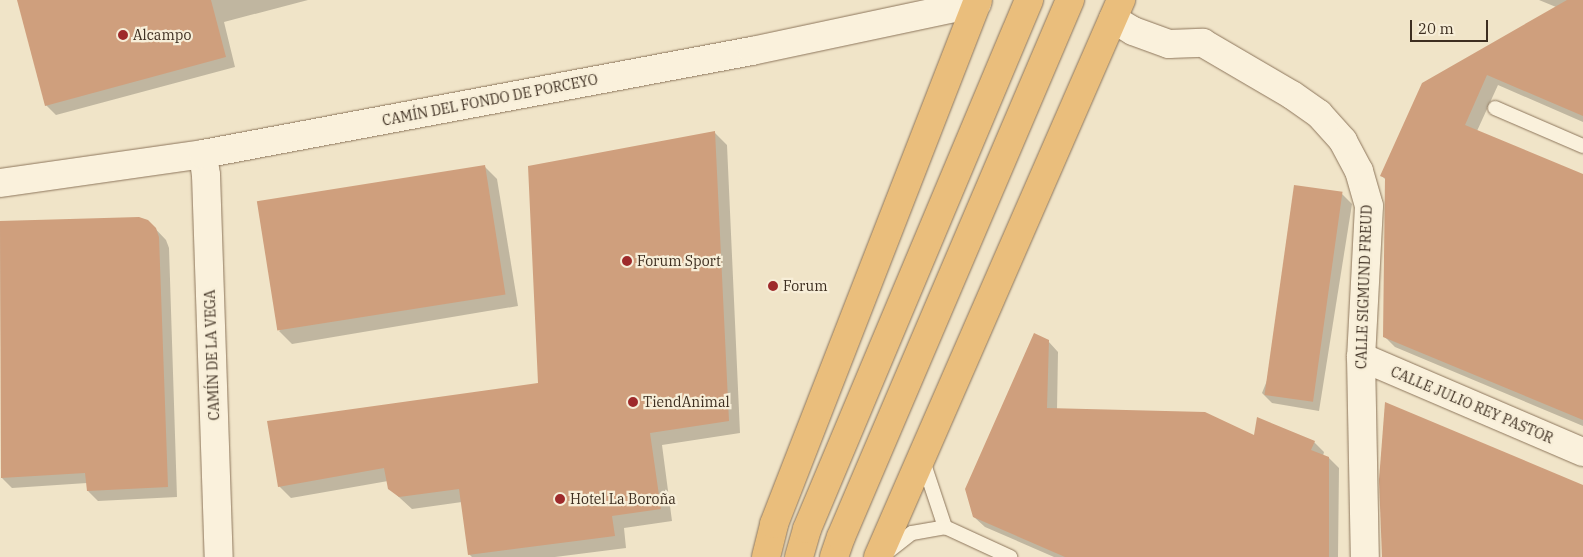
<!DOCTYPE html>
<html>
<head>
<meta charset="utf-8">
<style>
	body { margin:0 }
	#map { position:relative; width:1583px; height:557px; overflow:hidden; background:#f0e4c8; font-family:"IBM Plex Serif",serif }
	div>[style] { position:absolute }
	[style*='--x'] { left:calc(var(--x)*1px); top:calc(var(--y)*1px); width:calc(var(--w)*1px); rotate:calc(var(--a)*1deg) }
	.shadow>* { inset:0; background:#0003 }
	.building>* { inset:0; background:#cf9f7d; transform-origin:0 0 }
	.roads { filter:drop-shadow(0 0 1px #8d765c) drop-shadow(0 0 1px #8d765c) }
	.service>* { height:14px; margin:-7px; padding:0 7px; transform-origin:7px; border-radius:7px; background:#faf1dc }
	.minor>* { height:28px; margin:-14px; padding:0 14px; transform-origin:14px; border-radius:14px; background:#faf1dc }
	.trunk>* { height:28px; margin:-14px; padding:0 14px; transform-origin:14px; border-radius:14px; background:#eabe7c }
	.dots>* { width:14px; height:14px; translate:-50% -50%; box-sizing:border-box; border:2px solid #f7eed8; border-radius:50% }
	span { translate:-50% -50%; white-space:nowrap; text-align:center; line-height:1.15; -webkit-text-stroke:4.5px #f7eed8; paint-order:stroke }
	.poi-label { font-size:14px; color:#3d2e20 }
	.left { translate:0 -50%; text-align:left }
	.street-label { font-size:14px; color:#3d2e20 }
	.scale { position:absolute; left:1410px; top:20px; width:78px; height:22px; box-sizing:border-box; border:2px solid #3d2e20; border-top:0; padding-left:6px; font-size:15px; line-height:18px; white-space:nowrap; color:#3d2e20; -webkit-text-stroke:4px #f7eed8; paint-order:stroke }
</style>
</head>
<body>
<div id="map">
	<div class="shadow">
		<div style="clip-path:polygon(18px 0,308px 0,224px 22px,235px 67px,56px 115px,46px 105px)"></div>
		<div style="clip-path:polygon(1539px 0,1583px 0,1583px 122px,1498px 85px,1477px 131px,1583px 176px,1583px 426px,1395px 347px,1384px 336px,1386px 180px,1382px 176px,1556px 7px)"></div>
		<div style="clip-path:polygon(715px 133px,727px 145px,740px 433px,662px 445px,672px 521px,624px 528px,626px 548px,555px 557px,472px 557px,469px 554px,462px 502px,412px 509px,389px 488px,388px 481px,291px 498px,279px 486px,539px 385px)"></div>
		<div style="clip-path:polygon(485px 167px,497px 179px,518px 306px,292px 344px,279px 331px)"></div>
		<div style="clip-path:polygon(1342px 194px,1352px 204px,1319px 411px,1272px 403px,1262px 393px)"></div>
		<div style="clip-path:polygon(139px 218px,148px 221px,166px 240px,169px 248px,177px 497px,98px 501px,88px 491px,87px 483px,12px 488px,2px 478px,0 222px)"></div>
		<div style="clip-path:polygon(1048px 341px,1058px 352px,1057px 410px,1255px 437px,1314px 442px,1324px 452px,1323px 456px,1329px 458px,1339px 468px,1338px 557px,1054px 557px,985px 527px,974px 517px)"></div>
	</div>
	<div class="building">
		<div style="clip-path:polygon(17px 0,211px 0,226px 57px,45px 106px)"></div>
		<div style="clip-path:polygon(1567px 0,1583px 0,1583px 116px,1487px 75px,1465px 125px,1583px 174px,1583px 420px,1383px 337px,1385px 178px,1380px 176px,1422px 83px)"></div>
		<div style="clip-path:polygon(715px 131px,729px 421px,650px 433px,661px 509px,612px 516px,615px 536px,468px 555px,459px 489px,399px 497px,388px 489px,384px 468px,278px 487px,267px 421px,538px 383px,528px 166px)"></div>
		<div style="left:485px;top:165px;width:131px;height:231px;rotate:81deg"></div>
		<div style="left:1294px;top:185px;width:49px;height:212px;rotate:8deg"></div>
		<div style="clip-path:polygon(139px 217px,148px 220px,156px 228px,159px 237px,168px 487px,87px 491px,85px 473px,1px 478px,0 221px)"></div>
		<div style="clip-path:polygon(1034px 333px,1049px 340px,1047px 408px,1205px 412px,1254px 435px,1257px 417px,1315px 441px,1311px 450px,1329px 457px,1329px 557px,1065px 557px,973px 517px,965px 489px)"></div>
		<div style="clip-path:polygon(1385px 402px,1583px 485px,1583px 557px,1382px 557px,1379px 480px)"></div>
	</div>
	<div class="roads">
		<div class="service">
			<div style="--x:1495;--y:108;--w:96;--a:23.4"></div>
			<div style="--x:923;--y:461;--w:70;--a:71.6"></div>
			<div style="--x:885;--y:554;--w:34;--a:-38"></div>
			<div style="--x:912;--y:533;--w:34;--a:-10"></div>
			<div style="--x:945;--y:527;--w:72;--a:24.8"></div>
		</div>
		<div class="minor">
			<div style="--x:1113;--y:19;--w:23;--a:31"></div>
			<div style="--x:1133;--y:31;--w:38;--a:20"></div>
			<div style="--x:1169;--y:44;--w:34;--a:-2"></div>
			<div style="--x:1203;--y:43;--w:103;--a:30.3"></div>
			<div style="--x:1292;--y:95;--w:33;--a:35"></div>
			<div style="--x:1319;--y:114;--w:36;--a:48"></div>
			<div style="--x:1343;--y:141;--w:34;--a:62"></div>
			<div style="--x:1359;--y:171;--w:36;--a:74"></div>
			<div style="--x:1369;--y:206;--w:151;--a:93"></div>
			<div style="--x:1361;--y:357;--w:200;--a:88.9"></div>
			<div style="--x:203;--y:154;--w:21;--a:82"></div>
			<div style="--x:206;--y:175;--w:382;--a:88.1"></div>
			<div style="--x:0;--y:183;--w:205;--a:-8.1"></div>
			<div style="--x:203;--y:154;--w:559;--a:-10.63"></div>
			<div style="--x:752;--y:51;--w:230;--a:-12"></div>
			<div style="--x:1361;--y:357;--w:241;--a:23.2"></div>
		</div>
		<div class="trunk">
			<div style="--x:766;--y:557;--w:34;--a:-76"></div>
			<div style="--x:774;--y:524;--w:562;--a:-68.73"></div>
			<div style="--x:799;--y:557;--w:29;--a:-74"></div>
			<div style="--x:807;--y:529;--w:574;--a:-67.23"></div>
			<div style="--x:834;--y:557;--w:21;--a:-71"></div>
			<div style="--x:841;--y:537;--w:584;--a:-66.9"></div>
			<div style="--x:878;--y:557;--w:608;--a:-66.43"></div>
		</div>
	</div>
	<div class="dots">
		<div style="left:123px;top:35px;background:#9e2a2b"></div>
		<div style="left:627px;top:261px;background:#9e2a2b"></div>
		<div style="left:773px;top:286px;background:#9e2a2b"></div>
		<div style="left:633px;top:402px;background:#9e2a2b"></div>
		<div style="left:560px;top:499px;background:#9e2a2b"></div>
	</div>
	<div class="poi-label">
		<span class="left" style="left:133px;top:35px">Alcampo</span>
		<span class="left" style="left:637px;top:261px">Forum Sport</span>
		<span class="left" style="left:783px;top:286px">Forum</span>
		<span class="left" style="left:643px;top:402px">TiendAnimal</span>
		<span class="left" style="left:570px;top:499px">Hotel La Boroña</span>
	</div>
	<div class="street-label">
		<span style="left:490px;top:100px;rotate:-11deg">CAMÍN DEL FONDO DE PORCEYO</span>
		<span style="left:1364px;top:287px;rotate:-88deg">CALLE SIGMUND FREUD</span>
		<span style="left:212px;top:355px;rotate:-92deg">CAMÍN DE LA VEGA</span>
		<span style="left:1472px;top:405px;rotate:23deg">CALLE JULIO REY PASTOR</span>
	</div>
	<div class="scale">20 m</div>
</div>
</body>
</html>
